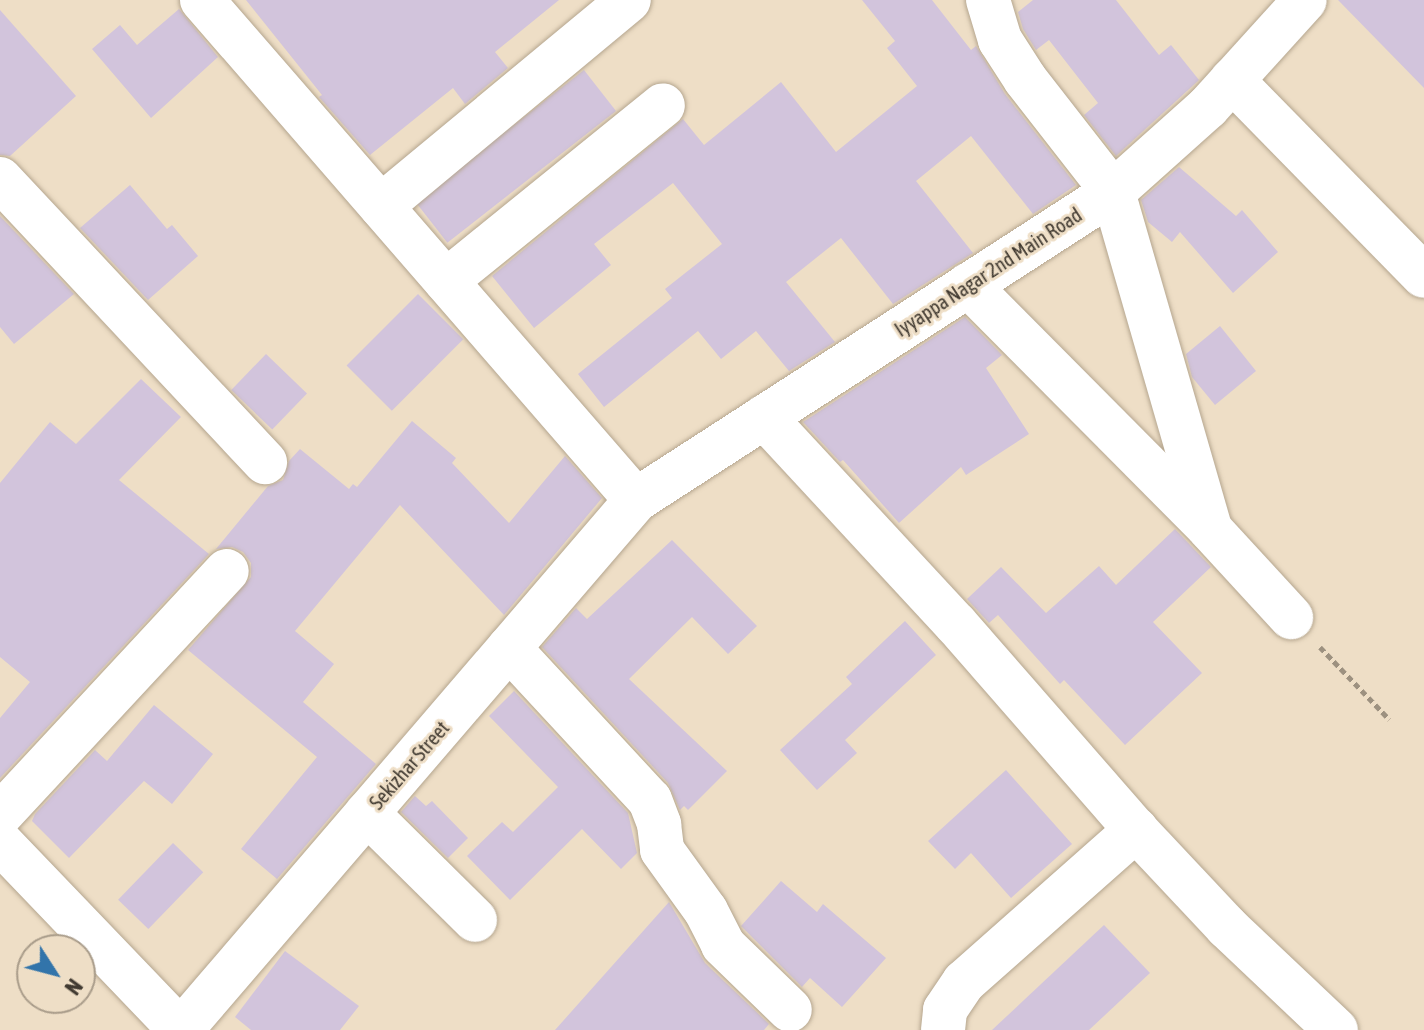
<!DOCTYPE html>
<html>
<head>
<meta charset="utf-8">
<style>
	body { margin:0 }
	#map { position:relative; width:1424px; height:1030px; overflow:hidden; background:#eedec6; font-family:"Asap Condensed",sans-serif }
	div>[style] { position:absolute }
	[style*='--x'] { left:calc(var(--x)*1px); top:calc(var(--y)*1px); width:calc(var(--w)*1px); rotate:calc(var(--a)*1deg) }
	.building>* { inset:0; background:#d2c4dc; transform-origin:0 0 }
	.path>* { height:5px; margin-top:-2.5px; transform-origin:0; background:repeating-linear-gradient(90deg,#9d9180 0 6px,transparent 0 10px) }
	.roads { filter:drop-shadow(0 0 2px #b5a68f) drop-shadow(0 0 2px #b5a68f) }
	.minor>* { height:44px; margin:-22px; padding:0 22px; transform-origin:22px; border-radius:22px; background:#fff }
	span { translate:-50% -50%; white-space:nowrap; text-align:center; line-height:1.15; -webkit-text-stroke:6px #eedec6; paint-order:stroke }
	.street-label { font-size:20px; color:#413a31 }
	.north { position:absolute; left:16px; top:934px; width:80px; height:80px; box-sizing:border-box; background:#eedec6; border:2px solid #a99c8a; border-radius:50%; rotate:126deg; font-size:22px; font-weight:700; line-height:32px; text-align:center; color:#413a31 }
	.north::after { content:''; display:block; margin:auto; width:28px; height:36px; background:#3274aa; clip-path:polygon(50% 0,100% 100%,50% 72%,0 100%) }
</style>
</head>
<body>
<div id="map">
	<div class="building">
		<div style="clip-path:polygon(246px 0,559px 0,495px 52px,508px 68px,465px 104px,453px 88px,370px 155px,319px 97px,322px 95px)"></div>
		<div style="clip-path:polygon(862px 0,932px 0,971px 50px,976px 46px,1005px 94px,1076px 185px,1033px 214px,971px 136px,916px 181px,973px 253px,893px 304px,841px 238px,786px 282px,835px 342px,789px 371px,756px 331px,721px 359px,698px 331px,604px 407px,578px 374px,672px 298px,665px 289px,722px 244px,673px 183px,594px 244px,611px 265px,534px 328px,492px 276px,683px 119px,704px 145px,781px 82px,836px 152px,917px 86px,887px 48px,895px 41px)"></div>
		<div style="clip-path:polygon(1033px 0,1116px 0,1159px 55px,1171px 45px,1199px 80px,1116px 156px,1084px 115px,1098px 103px,1049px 40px,1036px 50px,1023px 29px,1018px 12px)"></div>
		<div style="clip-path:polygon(1338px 0,1424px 0,1424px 88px)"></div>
		<div style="clip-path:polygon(179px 9px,218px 57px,151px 118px,92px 49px,120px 25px,137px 45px)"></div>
		<div style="clip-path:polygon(0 10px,76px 96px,10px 156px,0 155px)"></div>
		<div style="left:584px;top:70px;width:52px;height:214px;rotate:52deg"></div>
		<div style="clip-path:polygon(1179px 167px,1236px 216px,1242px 210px,1278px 252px,1233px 293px,1180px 232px,1172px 242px,1148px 222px,1141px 200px)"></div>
		<div style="clip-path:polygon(130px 185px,167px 229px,172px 225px,198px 256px,148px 300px,80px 228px)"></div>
		<div style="clip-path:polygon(0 216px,74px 294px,14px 344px,0 327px)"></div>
		<div style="left:418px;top:294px;width:64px;height:101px;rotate:45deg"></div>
		<div style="clip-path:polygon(965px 317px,1002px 355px,986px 368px,1029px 434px,966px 475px,961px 467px,899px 523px,843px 460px,840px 462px,803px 422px)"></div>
		<div style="clip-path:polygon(1220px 326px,1256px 371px,1215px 405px,1192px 377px,1186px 354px)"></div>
		<div style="left:266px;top:354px;width:57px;height:50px;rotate:44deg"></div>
		<div style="clip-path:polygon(141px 379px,181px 417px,119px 480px,209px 554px,0 778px,0 718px,30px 682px,0 657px,0 483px,50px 422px,76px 444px)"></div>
		<div style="clip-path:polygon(412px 421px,456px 458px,452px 463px,509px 523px,565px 456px,602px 498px,504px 615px,400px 505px,295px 631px,334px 664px,303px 702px,376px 764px,277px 879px,241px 849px,317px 757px,188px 650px,251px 577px,251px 563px,243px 552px,232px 547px,216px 549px,268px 486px,283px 480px,289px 461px,300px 449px,349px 489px,353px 484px,357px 487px)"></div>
		<div style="clip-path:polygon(1175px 529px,1211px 567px,1153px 622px,1202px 673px,1125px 745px,1064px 680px,1060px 684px,998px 615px,989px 623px,967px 599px,1001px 567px,1046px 613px,1099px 566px,1116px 585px)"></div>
		<div style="clip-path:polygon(672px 540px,757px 626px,728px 654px,692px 617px,629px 679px,727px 771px,688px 810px,684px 806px,680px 810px,668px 783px,542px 647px,576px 608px,587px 619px)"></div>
		<div style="clip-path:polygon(905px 621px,936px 655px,845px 740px,857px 753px,817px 790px,780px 750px,852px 684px,846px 677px)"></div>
		<div style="clip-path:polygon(514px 691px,628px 813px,637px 853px,621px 869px,582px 829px,510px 900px,467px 856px,502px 822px,513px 832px,558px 787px,489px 716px)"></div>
		<div style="clip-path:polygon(154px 705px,213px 754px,172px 804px,144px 781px,69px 858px,32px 821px,35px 814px,95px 750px,107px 761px)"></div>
		<div style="clip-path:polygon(1006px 770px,1072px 844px,1011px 898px,971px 853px,955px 869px,928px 841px)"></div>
		<div style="clip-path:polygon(415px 796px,426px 806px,432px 801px,468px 838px,448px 858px,401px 812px)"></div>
		<div style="left:173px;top:843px;width:42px;height:79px;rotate:44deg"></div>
		<div style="clip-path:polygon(781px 881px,817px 912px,823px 904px,886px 958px,842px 1007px,810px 978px,802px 987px,741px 926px)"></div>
		<div style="clip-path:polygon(669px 902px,705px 963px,769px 1024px,764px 1030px,555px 1030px)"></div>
		<div style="clip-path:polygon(1104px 925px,1150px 973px,1089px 1030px,992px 1030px)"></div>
		<div style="clip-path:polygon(285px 951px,359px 1006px,340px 1030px,251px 1030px,235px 1017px)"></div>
	</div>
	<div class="path">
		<div style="--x:1320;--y:647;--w:100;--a:46.2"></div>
	</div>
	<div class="roads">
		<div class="minor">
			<div style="--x:202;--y:0;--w:662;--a:49.04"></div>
			<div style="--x:988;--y:0;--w:42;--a:73.3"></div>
			<div style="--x:1000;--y:40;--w:46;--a:57.3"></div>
			<div style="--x:1025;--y:79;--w:143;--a:52.1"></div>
			<div style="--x:1113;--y:192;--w:351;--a:73.9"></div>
			<div style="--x:1210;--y:529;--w:120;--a:47.4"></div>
			<div style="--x:1232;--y:80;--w:274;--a:45.6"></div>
			<div style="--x:0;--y:179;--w:388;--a:46.9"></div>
			<div style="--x:381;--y:206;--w:322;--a:-39.7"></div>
			<div style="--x:446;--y:281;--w:279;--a:-39"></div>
			<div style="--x:968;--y:285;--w:338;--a:45.2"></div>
			<div style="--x:764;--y:417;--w:282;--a:47.2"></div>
			<div style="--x:956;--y:624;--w:274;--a:48.9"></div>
			<div style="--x:1136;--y:830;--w:133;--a:46.8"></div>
			<div style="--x:1227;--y:927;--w:150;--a:43.4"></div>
			<div style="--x:509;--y:648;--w:207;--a:47.2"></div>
			<div style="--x:650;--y:800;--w:26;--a:69"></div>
			<div style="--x:659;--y:824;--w:26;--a:83"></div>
			<div style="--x:662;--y:850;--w:75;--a:54.2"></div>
			<div style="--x:706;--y:911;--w:38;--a:63"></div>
			<div style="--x:723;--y:945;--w:93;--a:44.1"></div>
			<div style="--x:367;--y:813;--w:152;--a:44.7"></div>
			<div style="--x:0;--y:815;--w:333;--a:-47.1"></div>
			<div style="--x:0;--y:842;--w:260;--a:46.2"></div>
			<div style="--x:181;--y:1030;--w:699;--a:-49.35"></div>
			<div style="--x:636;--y:500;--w:568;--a:-32.85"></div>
			<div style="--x:1113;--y:192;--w:127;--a:-41.8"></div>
			<div style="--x:1208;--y:107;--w:144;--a:-47.8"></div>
			<div style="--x:943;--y:1030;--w:20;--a:-84"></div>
			<div style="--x:945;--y:1010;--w:34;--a:-56"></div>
			<div style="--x:964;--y:982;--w:230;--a:-41.5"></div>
		</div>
	</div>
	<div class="street-label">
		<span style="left:988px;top:272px;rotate:-33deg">Iyyappa Nagar 2nd Main Road</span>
		<span style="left:409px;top:765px;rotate:-49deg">Sekizhar Street</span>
	</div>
	<div class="north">N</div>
</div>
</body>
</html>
